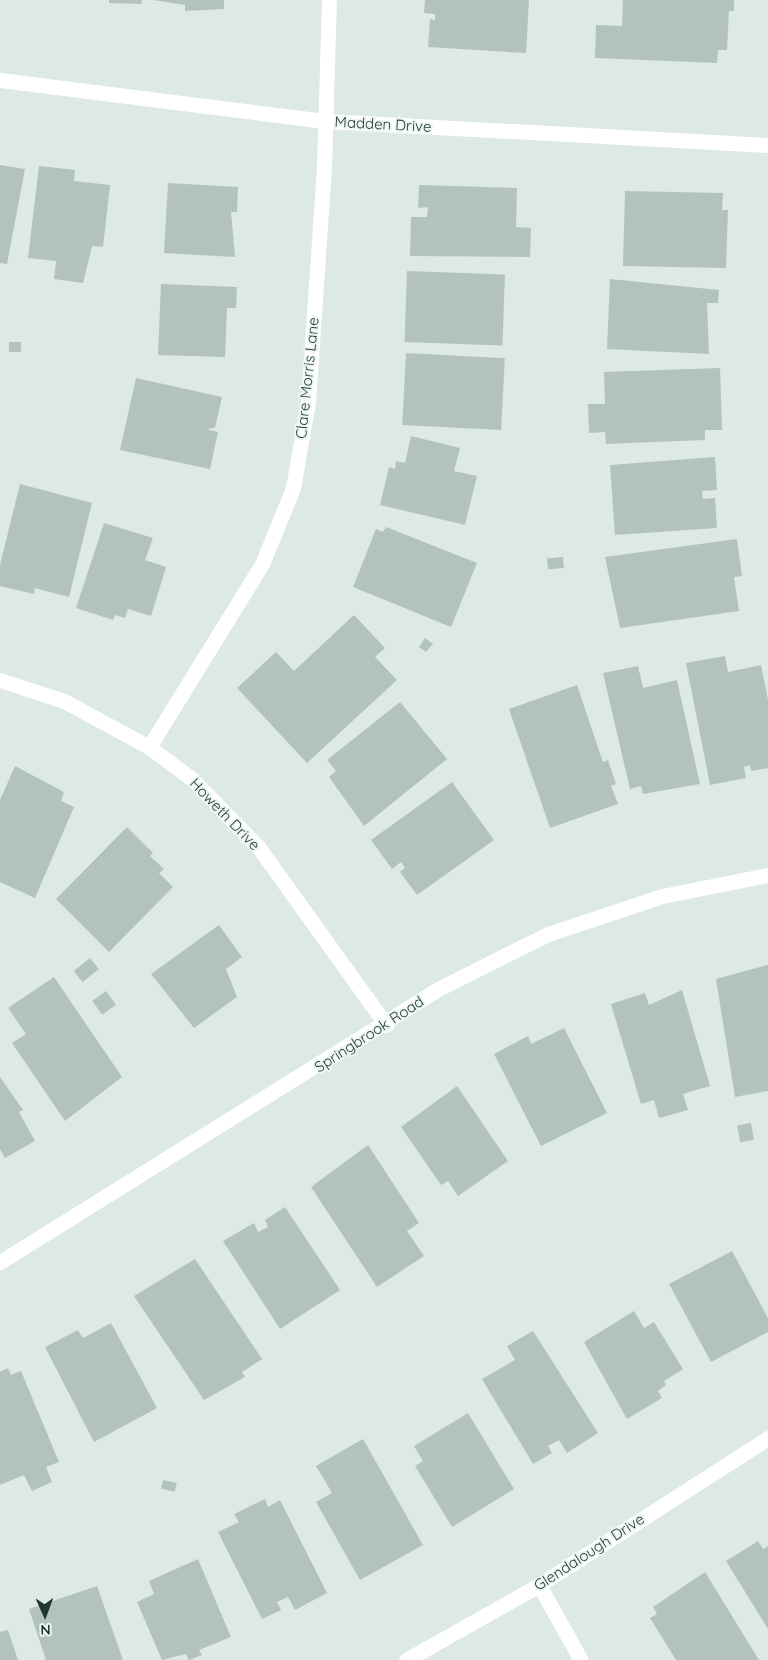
<!DOCTYPE html>
<html>
<head>
<meta charset="utf-8">
<style>
	body { margin:0 }
	#map { position:relative; width:768px; height:1660px; overflow:hidden; background:#dde9e3; font-family:Quicksand,sans-serif }
	div>[style] { position:absolute }
	[style*='--x'] { left:calc(var(--x)*1px); top:calc(var(--y)*1px); width:calc(var(--w)*1px); rotate:calc(var(--a)*1deg) }
	.building>* { inset:0; background:#b3c3bb; transform-origin:0 0 }
	.minor>* { height:15px; margin:-7.5px; padding:0 7.5px; transform-origin:7.5px; border-radius:7.5px; background:#fff }
	span { translate:-50% -50%; white-space:nowrap; text-align:center; line-height:1.15; -webkit-text-stroke:4px #edf6f1; paint-order:stroke }
	.street-label { font-size:15px; color:#1f382f }
	.north { position:absolute; left:20px; top:1590px; width:50px; height:50px; -webkit-text-stroke:4px #edf6f1; paint-order:stroke; rotate:178deg; font-size:14px; font-weight:700; line-height:20px; text-align:center; color:#1f382f }
	.north::after { content:''; display:block; margin:auto; width:18px; height:22px; background:#1f382f; clip-path:polygon(50% 0,100% 100%,50% 72%,0 100%) }
</style>
</head>
<body>
<div id="map">
	<div class="building">
		<div style="clip-path:polygon(109px 0,142px 0,141px 4px,109px 3px)"></div>
		<div style="clip-path:polygon(153px 0,224px 0,224px 9px,185px 11px,185px 5px)"></div>
		<div style="clip-path:polygon(425px 0,529px 0,526px 53px,428px 47px,430px 19px,435px 20px,435px 14px,424px 13px)"></div>
		<div style="clip-path:polygon(623px 0,734px 0,734px 11px,729px 11px,727px 50px,718px 50px,717px 63px,595px 58px,596px 25px,622px 26px)"></div>
		<div style="clip-path:polygon(0 165px,25px 169px,7px 264px,0 263px)"></div>
		<div style="clip-path:polygon(39px 166px,75px 170px,74px 181px,110px 185px,103px 247px,92px 246px,83px 283px,54px 279px,56px 261px,28px 258px)"></div>
		<div style="clip-path:polygon(168px 183px,238px 187px,237px 212px,231px 212px,235px 257px,164px 253px)"></div>
		<div style="clip-path:polygon(419px 185px,517px 188px,516px 227px,531px 228px,530px 257px,410px 256px,411px 217px,427px 217px,428px 207px,418px 208px)"></div>
		<div style="clip-path:polygon(625px 191px,723px 193px,722px 210px,728px 210px,726px 268px,623px 266px)"></div>
		<div style="left:407px;top:271px;width:98px;height:71px;rotate:2deg"></div>
		<div style="clip-path:polygon(610px 279px,719px 290px,718px 303px,707px 303px,709px 354px,607px 349px)"></div>
		<div style="clip-path:polygon(161px 284px,237px 287px,236px 308px,227px 308px,225px 357px,158px 355px)"></div>
		<div style="left:9px;top:342px;width:12px;height:10px"></div>
		<div style="left:406px;top:353px;width:99px;height:72px;rotate:3deg"></div>
		<div style="clip-path:polygon(720px 368px,722px 430px,705px 430px,705px 440px,606px 444px,605px 432px,589px 433px,588px 404px,605px 404px,604px 372px)"></div>
		<div style="clip-path:polygon(136px 378px,222px 397px,215px 428px,206px 429px,218px 432px,210px 469px,120px 450px)"></div>
		<div style="clip-path:polygon(411px 436px,460px 448px,454px 471px,477px 476px,465px 525px,380px 505px,389px 467px,395px 469px,396px 461px,405px 463px)"></div>
		<div style="clip-path:polygon(715px 457px,717px 490px,702px 491px,703px 499px,715px 498px,717px 528px,615px 535px,610px 465px)"></div>
		<div style="clip-path:polygon(20px 484px,92px 503px,69px 597px,35px 588px,34px 594px,0 586px,0 565px)"></div>
		<div style="clip-path:polygon(104px 523px,153px 538px,145px 560px,166px 567px,151px 616px,128px 609px,125px 618px,115px 615px,113px 620px,76px 608px)"></div>
		<div style="clip-path:polygon(386px 527px,477px 563px,451px 627px,353px 587px,376px 529px,383px 532px)"></div>
		<div style="clip-path:polygon(737px 539px,742px 576px,734px 577px,739px 611px,620px 628px,605px 557px)"></div>
		<div style="left:563px;top:557px;width:11px;height:16px;rotate:85deg"></div>
		<div style="clip-path:polygon(354px 615px,385px 648px,375px 657px,397px 680px,307px 763px,237px 688px,276px 652px,294px 671px)"></div>
		<div style="clip-path:polygon(425px 638px,433px 644px,426px 652px,419px 647px)"></div>
		<div style="clip-path:polygon(725px 656px,728px 672px,761px 665px,768px 700px,768px 768px,751px 771px,750px 765px,744px 767px,746px 778px,710px 785px,686px 663px)"></div>
		<div style="clip-path:polygon(638px 666px,643px 688px,677px 680px,700px 784px,643px 794px,641px 786px,630px 789px,603px 673px)"></div>
		<div style="clip-path:polygon(577px 685px,603px 762px,608px 760px,616px 784px,611px 786px,618px 804px,550px 828px,509px 709px)"></div>
		<div style="clip-path:polygon(400px 702px,447px 759px,364px 826px,329px 777px,336px 771px,327px 760px)"></div>
		<div style="clip-path:polygon(15px 766px,64px 792px,61px 801px,74px 807px,35px 898px,0 882px,0 800px)"></div>
		<div style="clip-path:polygon(452px 782px,494px 840px,417px 895px,400px 872px,405px 868px,401px 862px,392px 869px,371px 840px)"></div>
		<div style="clip-path:polygon(127px 827px,153px 853px,150px 856px,164px 869px,159px 873px,173px 887px,109px 952px,56px 899px)"></div>
		<div style="clip-path:polygon(219px 925px,242px 957px,226px 969px,237px 997px,194px 1028px,151px 974px)"></div>
		<div style="left:90px;top:958px;width:14px;height:21px;rotate:51deg"></div>
		<div style="clip-path:polygon(768px 965px,768px 1091px,735px 1097px,716px 979px)"></div>
		<div style="clip-path:polygon(54px 977px,122px 1077px,65px 1121px,12px 1043px,26px 1034px,8px 1008px)"></div>
		<div style="clip-path:polygon(682px 990px,710px 1086px,683px 1094px,688px 1110px,659px 1118px,654px 1100px,641px 1104px,611px 1004px,645px 993px,649px 1005px)"></div>
		<div style="left:106px;top:991px;width:17px;height:17px;rotate:54deg"></div>
		<div style="clip-path:polygon(564px 1028px,607px 1113px,541px 1146px,494px 1054px,528px 1036px,531px 1044px)"></div>
		<div style="clip-path:polygon(0 1077px,23px 1110px,19px 1112px,35px 1141px,5px 1158px,0 1149px)"></div>
		<div style="clip-path:polygon(457px 1086px,508px 1161px,458px 1196px,448px 1181px,441px 1185px,401px 1127px)"></div>
		<div style="left:751px;top:1123px;width:17px;height:14px;rotate:80deg"></div>
		<div style="clip-path:polygon(368px 1145px,419px 1223px,407px 1231px,424px 1256px,377px 1287px,311px 1187px)"></div>
		<div style="clip-path:polygon(285px 1207px,340px 1290px,280px 1329px,223px 1241px,254px 1223px,258px 1232px,268px 1227px,265px 1220px)"></div>
		<div style="clip-path:polygon(732px 1251px,768px 1318px,768px 1332px,711px 1362px,669px 1284px)"></div>
		<div style="clip-path:polygon(195px 1259px,262px 1359px,242px 1372px,245px 1377px,204px 1400px,134px 1296px)"></div>
		<div style="clip-path:polygon(634px 1311px,644px 1328px,654px 1322px,683px 1369px,664px 1381px,666px 1385px,658px 1391px,662px 1398px,627px 1419px,584px 1342px)"></div>
		<div style="clip-path:polygon(111px 1323px,157px 1408px,94px 1442px,45px 1347px,78px 1330px,83px 1338px)"></div>
		<div style="clip-path:polygon(533px 1331px,598px 1433px,567px 1453px,559px 1440px,548px 1446px,552px 1453px,533px 1464px,482px 1379px,515px 1360px,507px 1346px)"></div>
		<div style="clip-path:polygon(8px 1368px,11px 1375px,21px 1371px,59px 1462px,46px 1467px,52px 1482px,32px 1491px,24px 1475px,0 1485px,0 1372px)"></div>
		<div style="clip-path:polygon(468px 1413px,514px 1489px,452px 1527px,415px 1466px,423px 1461px,414px 1446px)"></div>
		<div style="clip-path:polygon(363px 1439px,423px 1545px,360px 1580px,316px 1502px,332px 1493px,316px 1466px)"></div>
		<div style="left:163px;top:1480px;width:14px;height:9px;rotate:12deg"></div>
		<div style="clip-path:polygon(265px 1499px,268px 1507px,280px 1500px,327px 1593px,295px 1610px,288px 1597px,277px 1602px,281px 1610px,262px 1619px,218px 1532px,239px 1522px,234px 1514px)"></div>
		<div style="clip-path:polygon(758px 1541px,763px 1549px,768px 1546px,768px 1629px,726px 1561px)"></div>
		<div style="clip-path:polygon(198px 1559px,231px 1637px,199px 1650px,202px 1655px,189px 1660px,186px 1654px,162px 1660px,137px 1602px,154px 1594px,149px 1581px)"></div>
		<div style="clip-path:polygon(705px 1572px,759px 1660px,676px 1660px,650px 1618px,657px 1614px,653px 1607px)"></div>
		<div style="clip-path:polygon(97px 1586px,123px 1660px,46px 1660px,29px 1609px)"></div>
		<div style="clip-path:polygon(8px 1630px,18px 1660px,0 1660px,0 1632px)"></div>
	</div>
	<div class="minor">
		<div style="--x:0;--y:80;--w:329;--a:7.2"></div>
		<div style="--x:326;--y:121;--w:443;--a:3.1"></div>
		<div style="--x:0;--y:680;--w:67;--a:18.2"></div>
		<div style="--x:64;--y:701;--w:97;--a:28.4"></div>
		<div style="--x:149;--y:747;--w:54;--a:36.7"></div>
		<div style="--x:192;--y:779;--w:96;--a:45.8"></div>
		<div style="--x:259;--y:848;--w:218;--a:54.3"></div>
		<div style="--x:149;--y:747;--w:215;--a:-58.3"></div>
		<div style="--x:262;--y:564;--w:82;--a:-67.8"></div>
		<div style="--x:293;--y:488;--w:87;--a:-80.1"></div>
		<div style="--x:308;--y:402;--w:236;--a:-86.1"></div>
		<div style="--x:324;--y:167;--w:167;--a:-88.3"></div>
		<div style="--x:0;--y:1262;--w:516;--a:-31.93"></div>
		<div style="--x:438;--y:989;--w:123;--a:-26.6"></div>
		<div style="--x:548;--y:934;--w:120;--a:-18.4"></div>
		<div style="--x:662;--y:896;--w:108;--a:-11.2"></div>
		<div style="--x:539;--y:1585;--w:86;--a:60.8"></div>
		<div style="--x:406;--y:1660;--w:153;--a:-29.4"></div>
		<div style="--x:539;--y:1585;--w:272;--a:-32.7"></div>
	</div>
	<div class="street-label">
		<span style="left:383px;top:124px;rotate:3deg">Madden Drive</span>
		<span style="left:307px;top:378px;rotate:-84deg">Clare Morris Lane</span>
		<span style="left:225px;top:814px;rotate:46deg">Howeth Drive</span>
		<span style="left:369px;top:1034px;rotate:-33deg">Springbrook Road</span>
		<span style="left:589px;top:1552px;rotate:-33deg">Glendalough Drive</span>
	</div>
	<div class="north">N</div>
</div>
</body>
</html>
